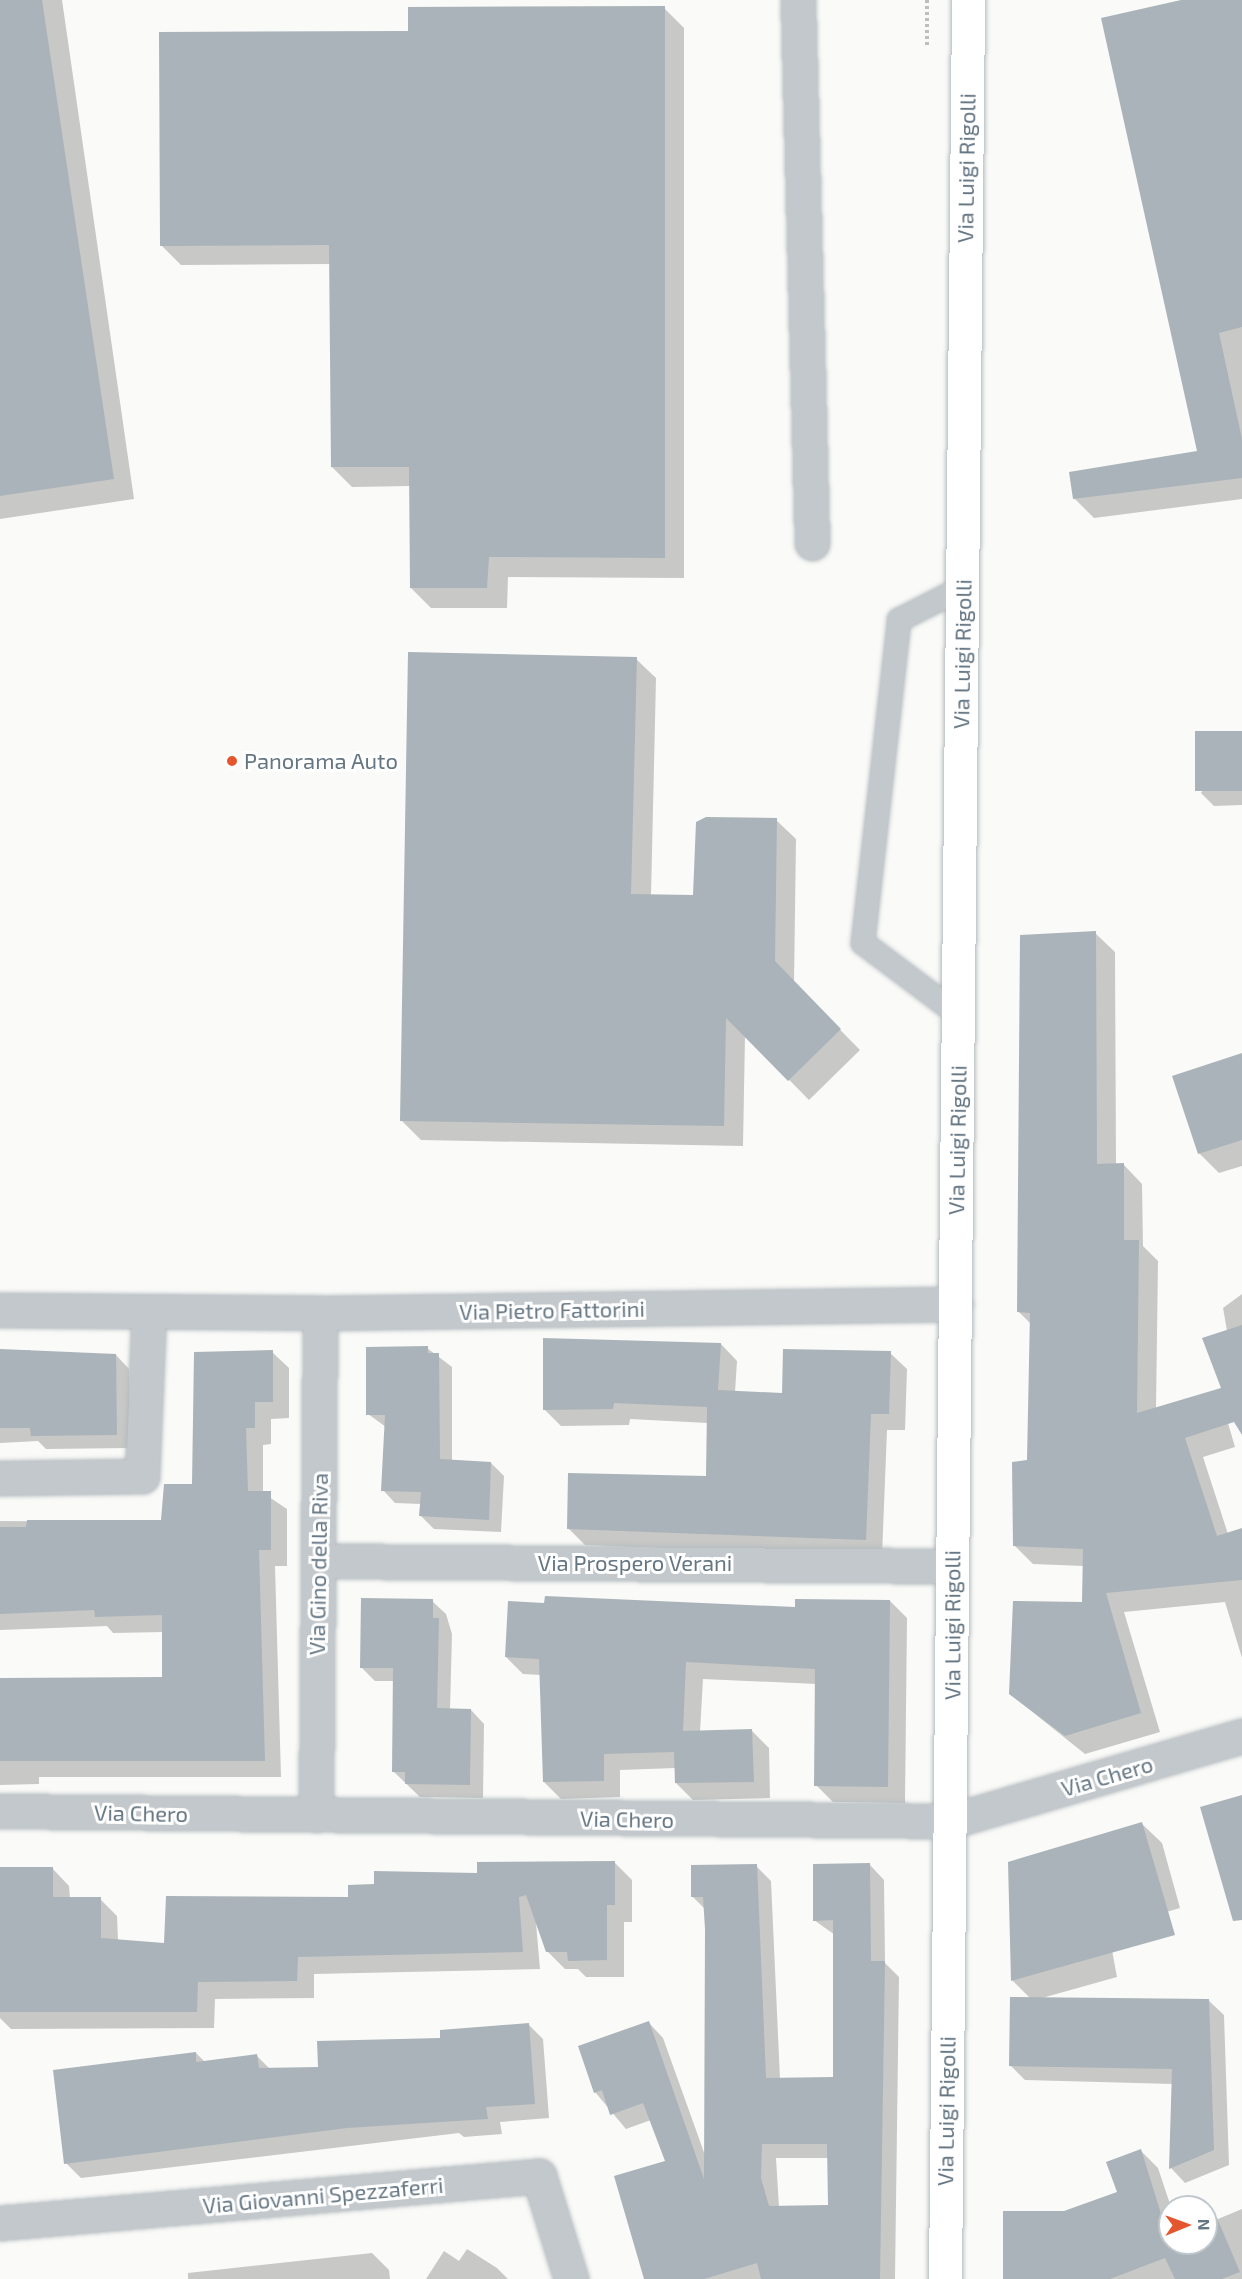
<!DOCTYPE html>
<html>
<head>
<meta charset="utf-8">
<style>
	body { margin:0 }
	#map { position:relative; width:1242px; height:2279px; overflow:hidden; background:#fafaf8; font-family:"Exo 2",sans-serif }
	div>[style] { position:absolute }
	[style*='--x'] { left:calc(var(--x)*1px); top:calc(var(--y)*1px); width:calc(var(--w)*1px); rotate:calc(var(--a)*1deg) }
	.shadow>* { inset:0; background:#0003 }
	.building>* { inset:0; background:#aab3b9; transform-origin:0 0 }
	.path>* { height:4px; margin-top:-2px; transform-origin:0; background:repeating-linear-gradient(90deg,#bbbfc2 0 3px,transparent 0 6px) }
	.roads { filter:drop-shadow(0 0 2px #b3babf) drop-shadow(0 0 2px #b3babf) }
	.lane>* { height:22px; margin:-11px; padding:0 11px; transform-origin:11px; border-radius:11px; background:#c3c8cc }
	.street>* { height:33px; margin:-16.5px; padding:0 16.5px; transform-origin:16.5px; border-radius:16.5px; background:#c3c8cc }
	.secondary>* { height:33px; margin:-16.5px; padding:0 16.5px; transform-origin:16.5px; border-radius:16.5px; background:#fff }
	.dots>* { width:16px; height:16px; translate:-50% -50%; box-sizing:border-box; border:3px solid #fff; border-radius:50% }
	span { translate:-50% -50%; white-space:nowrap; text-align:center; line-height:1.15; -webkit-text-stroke:6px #fff; paint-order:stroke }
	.street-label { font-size:22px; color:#657683 }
	.poi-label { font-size:22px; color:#657683 }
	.left { translate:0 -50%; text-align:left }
	.north { position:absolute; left:1158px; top:2195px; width:60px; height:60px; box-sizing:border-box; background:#fff; border:2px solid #c1c8cd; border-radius:50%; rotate:89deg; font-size:16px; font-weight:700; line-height:24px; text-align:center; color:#657683 }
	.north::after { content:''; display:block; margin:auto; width:21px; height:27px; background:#e4572e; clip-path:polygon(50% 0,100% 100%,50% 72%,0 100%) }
</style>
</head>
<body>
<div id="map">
	<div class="shadow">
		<div style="clip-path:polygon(0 0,62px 0,134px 499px,0 519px)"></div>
		<div style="clip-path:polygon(1187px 0,1242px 0,1242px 499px,1094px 518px,1074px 498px,1199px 453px)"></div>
		<div style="clip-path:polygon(664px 8px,684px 28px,684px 578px,508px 577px,507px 608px,431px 608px,411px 588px,410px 486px,352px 487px,332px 467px,331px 264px,181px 265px,161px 245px,410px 32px)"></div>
		<div style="clip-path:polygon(636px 659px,656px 678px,651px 896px,694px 897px,776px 820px,796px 839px,794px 983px,860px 1050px,809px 1100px,745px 1035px,743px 1146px,421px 1140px,401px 1120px)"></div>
		<div style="clip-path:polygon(1242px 733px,1242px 805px,1214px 806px,1201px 793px)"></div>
		<div style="clip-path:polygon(1095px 933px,1115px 952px,1116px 1165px,1123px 1164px,1142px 1184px,1143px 1246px,1158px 1261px,1156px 1409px,1225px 1413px,1235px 1447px,1203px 1457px,1228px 1534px,1242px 1530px,1242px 1658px,1225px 1602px,1124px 1612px,1160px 1732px,1085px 1754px,1010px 1694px,1083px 1604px,1084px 1566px,1033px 1564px,1014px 1545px,1029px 1462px,1031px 1324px,1018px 1311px)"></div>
		<div style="clip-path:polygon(1242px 1055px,1242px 1166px,1219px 1173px,1199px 1153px)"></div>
		<div style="clip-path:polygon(1242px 1294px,1242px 1416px,1223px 1308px)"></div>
		<div style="clip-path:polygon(721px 1344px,737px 1361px,735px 1392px,784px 1394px,890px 1353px,907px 1369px,905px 1430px,887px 1430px,882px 1556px,585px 1545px,568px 1528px,708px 1478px,708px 1423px,630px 1419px,629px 1425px,561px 1426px,544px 1409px)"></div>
		<div style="clip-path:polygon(427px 1348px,452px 1367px,452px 1461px,491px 1463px,504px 1476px,501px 1532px,434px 1529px,421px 1516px,421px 1504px,395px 1503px,383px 1490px,386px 1427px,368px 1414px)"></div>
		<div style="clip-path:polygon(30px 1350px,36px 1356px,116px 1355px,129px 1369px,130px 1448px,46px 1449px,38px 1441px,0 1443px,0 1351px)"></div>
		<div style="clip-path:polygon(272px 1352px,289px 1368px,289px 1418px,271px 1419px,271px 1444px,263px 1445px,263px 1493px,287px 1509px,287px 1566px,275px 1566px,281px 1777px,39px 1777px,39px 1784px,0 1785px,0 1681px,164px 1679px,164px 1632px,113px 1633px,107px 1626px,0 1630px,0 1521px,162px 1522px,193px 1485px)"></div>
		<div style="clip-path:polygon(432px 1601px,446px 1614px,452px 1634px,450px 1710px,471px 1710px,484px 1724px,483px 1798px,420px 1797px,393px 1771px,395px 1681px,375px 1681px,361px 1667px)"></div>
		<div style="clip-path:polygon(890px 1601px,907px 1618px,905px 1803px,833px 1802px,816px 1785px,817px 1684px,703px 1679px,700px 1732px,752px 1731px,769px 1748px,770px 1798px,693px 1800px,676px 1783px,676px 1768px,620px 1770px,620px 1797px,561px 1799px,544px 1782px,541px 1675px,523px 1674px,506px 1657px,796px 1609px)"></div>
		<div style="clip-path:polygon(1141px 1823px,1162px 1843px,1180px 1908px,1108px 1929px,1117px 1977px,1042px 1998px,1208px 2000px,1224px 2015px,1229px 2165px,1185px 2183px,1171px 2168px,1173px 2084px,1025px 2080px,1010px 2065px,1030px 1998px,1012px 1980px)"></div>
		<div style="clip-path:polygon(615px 1863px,632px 1880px,632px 1922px,624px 1922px,624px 1977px,586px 1977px,578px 1969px,565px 1969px,547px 1951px,536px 1923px,540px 1969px,314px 1974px,314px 1998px,215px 1999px,214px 2028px,11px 2029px,0 2018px,0 1869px,52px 1868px,69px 1886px,70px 1899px,100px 1899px,117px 1916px,118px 1941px,165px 1945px,350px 1899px,375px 1886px)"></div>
		<div style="clip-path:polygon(evenodd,870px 1865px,884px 1880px,885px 1963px,899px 1977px,895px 2279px,645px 2279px,667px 2162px,651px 2120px,626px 2129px,595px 2092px,649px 2023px,663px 2038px,706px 2158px,705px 1909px,693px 1897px,756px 1866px,771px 1881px,780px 2079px,834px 2079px,835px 1935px,814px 1920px,870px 1865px,776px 2158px,829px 2158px,829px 2207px,779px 2207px,776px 2158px)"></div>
		<div style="clip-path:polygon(528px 2024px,543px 2039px,549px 2118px,500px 2122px,502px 2134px,464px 2137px,459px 2133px,81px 2178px,66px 2163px,196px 2053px,205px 2062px,257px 2056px,270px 2069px,320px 2068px)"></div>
		<div style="clip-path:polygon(1141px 2151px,1158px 2168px,1171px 2207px,1170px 2243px,1206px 2243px,1206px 2224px,1242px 2209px,1242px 2279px,1004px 2279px,1065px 2212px,1119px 2193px)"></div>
		<div style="clip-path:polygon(467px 2249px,497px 2268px,508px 2279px,426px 2279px,444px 2251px,459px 2261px)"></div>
		<div style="clip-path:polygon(372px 2253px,389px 2270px,390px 2279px,188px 2279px,188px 2273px)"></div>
	</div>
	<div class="building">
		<div style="clip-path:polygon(0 0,42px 0,114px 479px,0 496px)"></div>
		<div style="clip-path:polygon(1181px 0,1242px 0,1242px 327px,1219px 333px,1242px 439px,1242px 478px,1073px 499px,1069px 472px,1197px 451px,1101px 18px)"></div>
		<div style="clip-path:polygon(665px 6px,665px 558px,489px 557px,487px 588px,410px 588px,409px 467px,331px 467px,329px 245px,160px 246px,159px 32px,408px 31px,408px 7px)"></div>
		<div style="clip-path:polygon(408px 652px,637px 657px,631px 894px,693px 895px,696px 822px,706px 817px,777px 818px,775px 961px,841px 1029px,788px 1081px,726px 1018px,724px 1126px,400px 1121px)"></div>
		<div style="left:1242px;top:731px;width:60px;height:47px;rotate:90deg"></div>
		<div style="clip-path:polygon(1096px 931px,1097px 1164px,1124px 1163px,1124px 1240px,1139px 1240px,1137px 1413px,1221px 1388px,1202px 1338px,1242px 1325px,1242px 1435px,1234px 1422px,1185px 1438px,1217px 1536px,1242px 1528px,1242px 1580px,1106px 1593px,1141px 1713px,1065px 1736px,1009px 1694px,1013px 1601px,1082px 1602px,1083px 1549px,1013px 1546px,1012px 1462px,1027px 1460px,1030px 1313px,1017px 1312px,1020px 935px)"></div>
		<div style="clip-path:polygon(1242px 1053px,1242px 1140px,1198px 1154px,1172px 1076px)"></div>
		<div style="clip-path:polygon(543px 1338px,721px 1343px,718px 1390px,782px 1393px,783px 1349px,891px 1351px,889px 1414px,871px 1414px,866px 1540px,567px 1529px,568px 1473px,706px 1476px,707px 1407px,614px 1403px,613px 1409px,543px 1410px)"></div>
		<div style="clip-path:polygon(428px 1346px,428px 1353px,439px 1353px,440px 1459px,491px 1462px,489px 1520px,419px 1516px,421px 1492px,381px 1491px,385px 1415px,366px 1415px,366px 1347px)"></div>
		<div style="clip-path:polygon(0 1349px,116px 1354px,117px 1435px,31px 1436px,30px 1428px,0 1428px)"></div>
		<div style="clip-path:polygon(273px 1350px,273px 1402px,255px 1402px,255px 1428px,246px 1428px,248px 1491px,271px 1491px,271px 1550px,259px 1550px,265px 1761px,0 1761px,0 1678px,162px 1677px,162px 1615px,95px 1617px,94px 1610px,0 1614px,0 1527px,26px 1527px,27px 1520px,161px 1520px,164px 1484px,192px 1484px,194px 1352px)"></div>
		<div style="clip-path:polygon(545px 1596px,795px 1607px,795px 1599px,890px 1600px,888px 1787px,814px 1786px,815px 1669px,686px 1662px,683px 1731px,752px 1729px,754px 1782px,675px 1783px,674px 1752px,604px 1754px,604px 1781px,543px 1782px,539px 1659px,505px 1657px,508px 1601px,544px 1603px)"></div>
		<div style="clip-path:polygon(361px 1598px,433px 1599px,433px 1618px,439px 1618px,437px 1708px,471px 1709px,470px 1785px,405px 1784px,405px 1772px,392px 1772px,393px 1668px,360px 1668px)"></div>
		<div style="clip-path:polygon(1242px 1795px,1242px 1920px,1233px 1921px,1200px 1807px)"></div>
		<div style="clip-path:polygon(1142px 1822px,1175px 1935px,1011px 1981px,1008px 1862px)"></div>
		<div style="clip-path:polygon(615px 1861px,615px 1905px,607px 1905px,607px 1960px,568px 1961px,567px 1952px,546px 1952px,526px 1895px,519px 1897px,523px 1952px,298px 1957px,297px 1981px,198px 1982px,197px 2012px,0 2012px,0 1867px,53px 1867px,53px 1897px,101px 1897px,101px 1938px,164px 1943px,166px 1896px,348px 1897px,348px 1885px,374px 1884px,374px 1871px,477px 1873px,477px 1862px)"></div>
		<div style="clip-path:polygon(evenodd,870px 1863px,871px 1961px,885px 1961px,880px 2279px,761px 2279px,757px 2263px,704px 2279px,644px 2279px,614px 2176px,665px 2161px,643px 2103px,610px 2115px,602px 2090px,594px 2093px,578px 2046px,649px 2021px,704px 2179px,705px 1929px,703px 1897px,691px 1897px,691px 1865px,757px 1864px,766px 2078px,833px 2077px,833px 1920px,813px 1921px,813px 1864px,870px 1863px,762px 2144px,827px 2144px,828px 2205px,769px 2206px,761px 2178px,762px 2144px)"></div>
		<div style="clip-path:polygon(1010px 1997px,1209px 1999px,1214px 2150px,1169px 2169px,1172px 2069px,1009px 2066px)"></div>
		<div style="clip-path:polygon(529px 2023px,535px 2104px,486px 2107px,488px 2119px,347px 2128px,64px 2164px,53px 2070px,196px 2052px,196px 2062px,257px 2054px,259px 2068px,318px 2067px,317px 2041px,440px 2038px,440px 2030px)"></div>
		<div style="clip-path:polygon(1141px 2149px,1170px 2243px,1206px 2243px,1206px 2222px,1217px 2218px,1240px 2272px,1222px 2279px,1175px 2279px,1165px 2258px,1110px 2279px,1003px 2279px,1003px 2211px,1064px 2211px,1117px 2192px,1106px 2162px)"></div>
	</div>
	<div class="path">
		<div style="--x:927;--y:0;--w:47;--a:90"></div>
	</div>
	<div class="roads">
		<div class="lane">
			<div style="--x:959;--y:1015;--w:120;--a:-143.1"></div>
			<div style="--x:863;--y:943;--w:325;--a:-83.6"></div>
			<div style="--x:899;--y:620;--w:71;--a:-26.9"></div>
		</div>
		<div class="street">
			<div style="--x:798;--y:0;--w:543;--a:88.52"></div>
			<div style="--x:0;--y:1310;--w:320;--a:0.5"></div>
			<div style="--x:320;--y:1313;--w:636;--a:-0.81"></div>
			<div style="--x:0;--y:1478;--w:142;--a:-0.8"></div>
			<div style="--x:142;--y:1476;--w:164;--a:-87.6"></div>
			<div style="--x:318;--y:1561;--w:634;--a:0.45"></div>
			<div style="--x:0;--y:1811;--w:951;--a:0.6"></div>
			<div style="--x:951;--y:1821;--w:303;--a:-16.3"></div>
			<div style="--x:316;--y:1815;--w:502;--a:-89.54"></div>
			<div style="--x:0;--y:2223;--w:541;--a:-4.98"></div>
			<div style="--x:539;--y:2176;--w:108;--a:72.7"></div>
		</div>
		<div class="secondary">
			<div style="--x:945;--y:2279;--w:2279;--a:-89.42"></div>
		</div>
	</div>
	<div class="dots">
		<div style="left:232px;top:761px;background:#e4572e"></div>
	</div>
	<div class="street-label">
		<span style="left:966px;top:168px;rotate:-89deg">Via Luigi Rigolli</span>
		<span style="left:962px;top:654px;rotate:-89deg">Via Luigi Rigolli</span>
		<span style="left:957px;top:1140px;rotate:-89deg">Via Luigi Rigolli</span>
		<span style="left:552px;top:1310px;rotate:-1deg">Via Pietro Fattorini</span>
		<span style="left:635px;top:1563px">Via Prospero Verani</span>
		<span style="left:318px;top:1564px;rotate:-89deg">Via Gino della Riva</span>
		<span style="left:952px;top:1625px;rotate:-90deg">Via Luigi Rigolli</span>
		<span style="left:1107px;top:1776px;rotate:-16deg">Via Chero</span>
		<span style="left:141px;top:1813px;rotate:1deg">Via Chero</span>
		<span style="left:627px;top:1819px;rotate:1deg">Via Chero</span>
		<span style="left:946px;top:2111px;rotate:-89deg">Via Luigi Rigolli</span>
		<span style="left:323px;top:2195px;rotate:-5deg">Via Giovanni Spezzaferri</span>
	</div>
	<div class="poi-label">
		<span class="left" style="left:244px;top:761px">Panorama Auto</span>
	</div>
	<div class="north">N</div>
</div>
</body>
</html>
